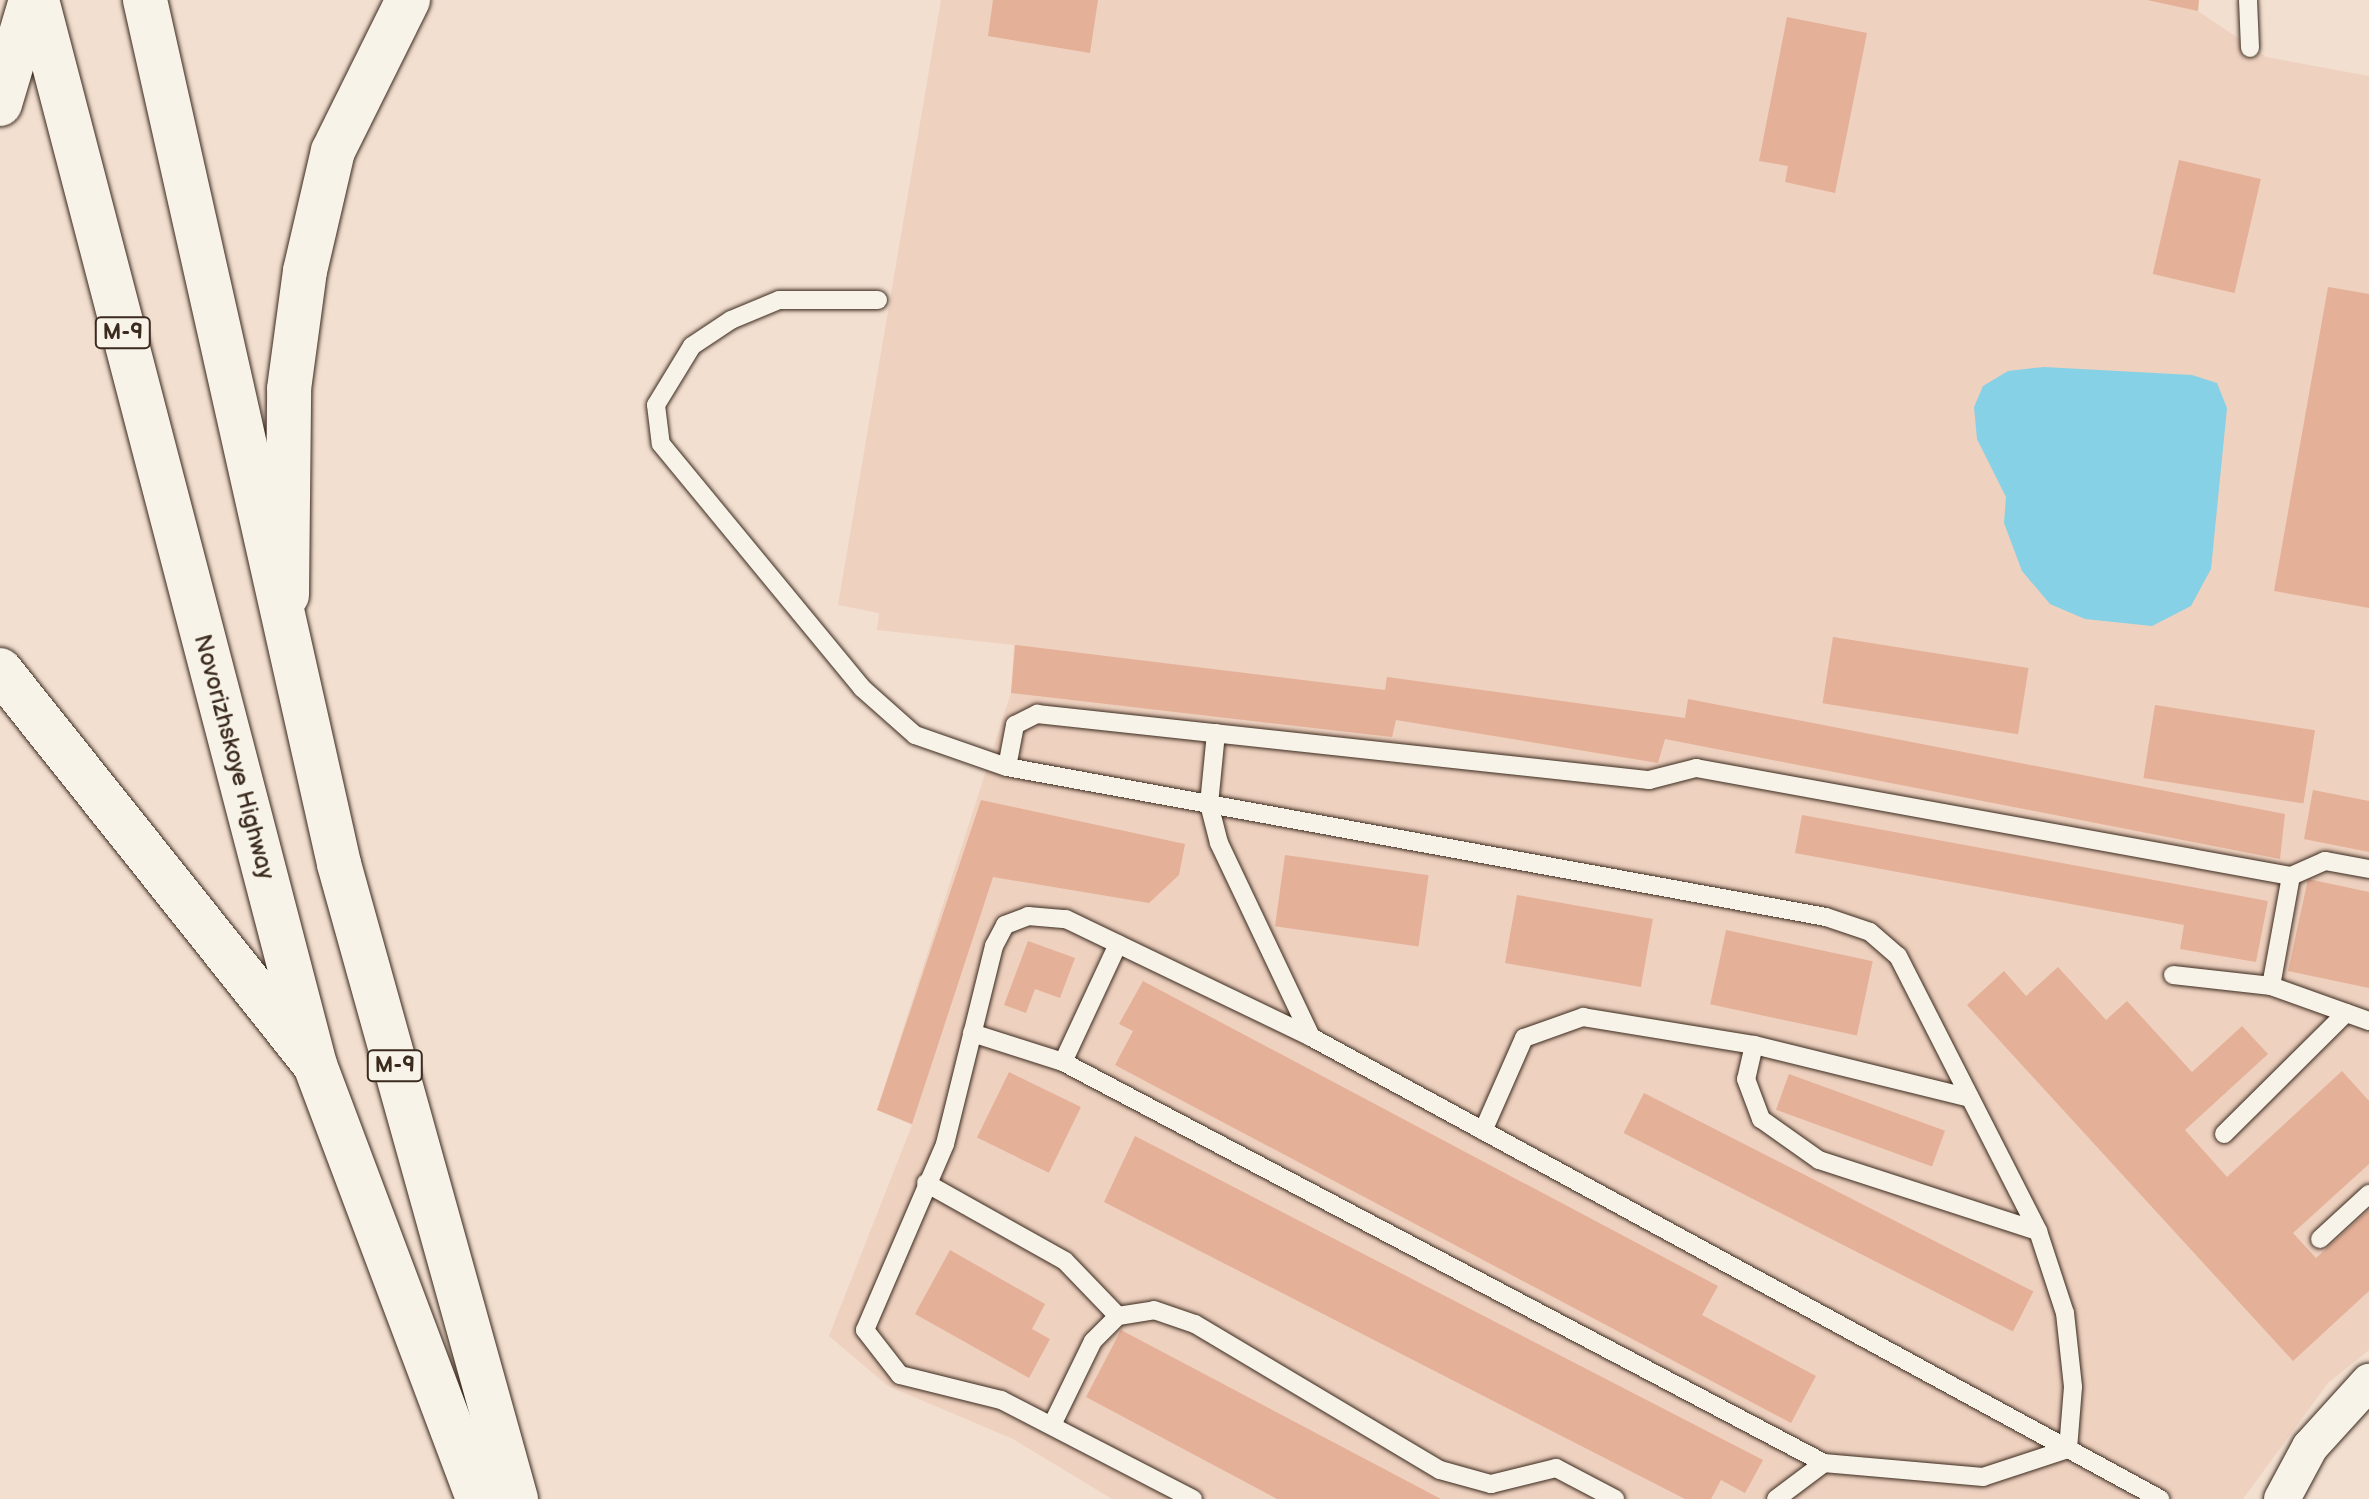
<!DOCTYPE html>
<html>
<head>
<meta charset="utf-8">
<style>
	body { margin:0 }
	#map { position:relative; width:2369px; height:1499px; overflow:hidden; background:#f2dfd0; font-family:"Balsamiq Sans",sans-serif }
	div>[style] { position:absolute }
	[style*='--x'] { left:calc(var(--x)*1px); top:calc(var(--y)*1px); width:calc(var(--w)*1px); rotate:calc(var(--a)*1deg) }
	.built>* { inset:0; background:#eed1bf }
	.water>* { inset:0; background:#86d1e5 }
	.building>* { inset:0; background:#e5b098; transform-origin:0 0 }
	.roads { filter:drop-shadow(0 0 2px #3b2a1e) drop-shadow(0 0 2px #3b2a1e) }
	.service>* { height:18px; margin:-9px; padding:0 9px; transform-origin:9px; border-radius:9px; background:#f7f3e8 }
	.minor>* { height:36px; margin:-18px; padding:0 18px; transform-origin:18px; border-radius:18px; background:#f7f3e8 }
	.secondary>* { height:44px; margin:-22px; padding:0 22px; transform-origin:22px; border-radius:22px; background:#f7f3e8 }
	.primary>* { height:44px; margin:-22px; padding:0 22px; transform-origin:22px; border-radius:22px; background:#f7f3e8 }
	.trunk>* { height:44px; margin:-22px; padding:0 22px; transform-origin:22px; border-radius:22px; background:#f7f3e8 }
	span { translate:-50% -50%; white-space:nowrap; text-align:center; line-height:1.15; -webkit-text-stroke:6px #f7f3e8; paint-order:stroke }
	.shield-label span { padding:2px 6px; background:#f7f3e8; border:2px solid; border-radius:6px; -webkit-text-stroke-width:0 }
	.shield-label { font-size:22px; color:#3b2a1e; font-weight:700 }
	.street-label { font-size:24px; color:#3b2a1e }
</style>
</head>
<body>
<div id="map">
	<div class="built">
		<div style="clip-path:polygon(941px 0,2199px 0,2198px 11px,2266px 57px,2369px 76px,2369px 1350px,2328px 1383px,2243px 1499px,1112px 1499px,1013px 1439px,888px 1386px,829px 1336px,912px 1125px,877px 1110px,1011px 693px,1014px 645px,877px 630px,879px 613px,838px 605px)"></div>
	</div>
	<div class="water">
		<div style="clip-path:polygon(2044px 367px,2192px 375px,2217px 383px,2227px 408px,2211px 569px,2191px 606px,2152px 626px,2085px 619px,2050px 604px,2022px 571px,2004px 523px,2006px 497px,1977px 439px,1974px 407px,1983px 386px,2008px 371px)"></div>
	</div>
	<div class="building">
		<div style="clip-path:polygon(993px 0,1098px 0,1090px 53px,988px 36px)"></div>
		<div style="clip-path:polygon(2147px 0,2199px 0,2198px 11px)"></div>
		<div style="clip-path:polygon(1787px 17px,1867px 33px,1835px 193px,1785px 182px,1788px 166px,1759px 161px)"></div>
		<div style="left:2179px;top:160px;width:84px;height:117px;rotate:13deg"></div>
		<div style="clip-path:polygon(2328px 287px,2369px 294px,2369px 608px,2274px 591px)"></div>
		<div style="left:1833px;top:637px;width:198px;height:67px;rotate:9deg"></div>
		<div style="clip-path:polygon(1015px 645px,1385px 690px,1387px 677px,1685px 718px,1688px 699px,2285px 814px,2280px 859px,1665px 739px,1658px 763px,1396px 720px,1392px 737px,1011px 693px)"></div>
		<div style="left:2155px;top:705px;width:162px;height:74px;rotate:9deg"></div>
		<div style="clip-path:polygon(2313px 790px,2369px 801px,2369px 852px,2304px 839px)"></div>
		<div style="clip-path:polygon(981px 800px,1185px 844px,1179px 875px,1149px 903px,993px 877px,912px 1124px,877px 1110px)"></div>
		<div style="clip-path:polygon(1802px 815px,2268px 901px,2256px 962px,2180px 949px,2184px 925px,1795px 853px)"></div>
		<div style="left:1285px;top:855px;width:145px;height:72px;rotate:8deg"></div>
		<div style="clip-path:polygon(2308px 879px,2369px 892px,2369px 988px,2288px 971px)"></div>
		<div style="left:1517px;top:895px;width:138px;height:69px;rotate:10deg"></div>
		<div style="left:1726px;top:930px;width:150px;height:76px;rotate:12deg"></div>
		<div style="clip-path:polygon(1028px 941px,1075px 958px,1060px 998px,1035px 989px,1026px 1013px,1004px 1005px)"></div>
		<div style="clip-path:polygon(2058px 967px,2106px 1020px,2127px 1001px,2192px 1072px,2242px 1026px,2268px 1054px,2185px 1130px,2227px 1177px,2342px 1071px,2369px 1101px,2369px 1164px,2293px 1233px,2316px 1258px,2369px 1210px,2369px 1291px,2293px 1361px,1967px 1005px,2004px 971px,2026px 996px)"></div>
		<div style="clip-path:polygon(1143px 981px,1718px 1286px,1702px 1315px,1816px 1376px,1791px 1423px,1115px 1065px,1133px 1031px,1119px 1024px)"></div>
		<div style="left:1009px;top:1072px;width:80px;height:73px;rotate:26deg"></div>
		<div style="left:1789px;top:1074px;width:166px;height:38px;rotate:20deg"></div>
		<div style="left:1644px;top:1093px;width:437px;height:45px;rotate:27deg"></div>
		<div style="clip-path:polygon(1135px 1136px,1763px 1460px,1745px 1493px,1721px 1480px,1711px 1499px,1685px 1499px,1104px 1202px)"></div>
		<div style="clip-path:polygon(950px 1250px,1045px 1304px,1032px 1329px,1050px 1339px,1029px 1378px,915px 1314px)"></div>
		<div style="clip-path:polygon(1121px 1330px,1441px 1499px,1277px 1499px,1086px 1397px)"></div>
	</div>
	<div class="roads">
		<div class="service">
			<div style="--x:2248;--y:0;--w:48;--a:87.6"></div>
			<div style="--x:878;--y:300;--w:99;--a:180"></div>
			<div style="--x:779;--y:300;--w:52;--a:157.4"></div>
			<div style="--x:731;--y:320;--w:47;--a:146.3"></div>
			<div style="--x:692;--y:346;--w:69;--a:121.4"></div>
			<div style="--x:656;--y:405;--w:39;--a:83"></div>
			<div style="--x:661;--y:444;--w:316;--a:50.5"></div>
			<div style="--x:862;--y:688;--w:71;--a:41.6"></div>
			<div style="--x:915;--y:735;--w:97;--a:19.2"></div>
			<div style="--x:1007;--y:767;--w:833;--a:10.38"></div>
			<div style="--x:1826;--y:917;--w:46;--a:18.8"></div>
			<div style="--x:1870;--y:932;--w:37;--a:41"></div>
			<div style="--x:1898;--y:956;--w:309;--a:63"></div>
			<div style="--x:2038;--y:1231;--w:86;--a:71.8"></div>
			<div style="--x:2065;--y:1313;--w:74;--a:83.8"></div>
			<div style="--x:2073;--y:1387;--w:62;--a:94.6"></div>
			<div style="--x:2068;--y:1449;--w:89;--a:161.8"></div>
			<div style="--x:1983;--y:1477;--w:160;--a:-175"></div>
			<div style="--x:1824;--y:1463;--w:60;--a:143.1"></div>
			<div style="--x:1216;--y:733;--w:71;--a:95.6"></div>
			<div style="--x:1209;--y:804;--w:40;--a:75.6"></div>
			<div style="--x:1219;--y:843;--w:215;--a:64.6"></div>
			<div style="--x:1007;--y:767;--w:43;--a:-79.2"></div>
			<div style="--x:1015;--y:725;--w:25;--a:-27"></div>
			<div style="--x:1037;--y:714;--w:616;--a:6.16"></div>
			<div style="--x:1649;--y:780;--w:49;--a:-14.3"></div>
			<div style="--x:1696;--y:768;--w:605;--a:10.29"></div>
			<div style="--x:2369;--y:869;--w:45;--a:-169.7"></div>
			<div style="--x:2325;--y:861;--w:37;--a:156"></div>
			<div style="--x:2291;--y:876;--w:112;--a:100.3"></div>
			<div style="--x:2271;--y:986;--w:104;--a:19.7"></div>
			<div style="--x:2173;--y:975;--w:99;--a:6.4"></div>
			<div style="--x:972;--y:1033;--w:96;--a:17.7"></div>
			<div style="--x:1063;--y:1062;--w:860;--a:27.79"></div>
			<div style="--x:1754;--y:1045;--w:35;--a:103"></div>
			<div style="--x:1746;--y:1079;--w:43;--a:69.4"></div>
			<div style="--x:1761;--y:1119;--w:71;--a:35.3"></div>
			<div style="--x:1819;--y:1160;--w:230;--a:18"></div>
			<div style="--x:1063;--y:1062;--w:130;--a:-65"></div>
			<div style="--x:1483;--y:1131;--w:102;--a:-66.2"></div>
			<div style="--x:1524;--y:1038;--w:63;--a:-19.6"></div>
			<div style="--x:1583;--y:1017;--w:173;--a:9.3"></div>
			<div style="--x:1754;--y:1045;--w:222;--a:13.8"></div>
			<div style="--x:2224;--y:1134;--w:172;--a:-44.8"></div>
			<div style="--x:926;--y:1183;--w:159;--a:29.3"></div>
			<div style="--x:1065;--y:1261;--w:76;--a:46.1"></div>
			<div style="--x:2320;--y:1239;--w:67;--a:-42.6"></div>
			<div style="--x:1052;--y:1425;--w:93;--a:-64"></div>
			<div style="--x:1093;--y:1341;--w:35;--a:-45"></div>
			<div style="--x:1118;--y:1316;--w:36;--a:-9"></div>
			<div style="--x:1154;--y:1310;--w:43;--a:18.9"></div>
			<div style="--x:1195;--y:1324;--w:285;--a:30.8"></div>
			<div style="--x:1440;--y:1470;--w:53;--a:15.4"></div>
			<div style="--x:1491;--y:1484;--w:67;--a:-13.8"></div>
			<div style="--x:1556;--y:1468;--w:67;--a:27.7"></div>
			<div style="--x:1193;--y:1499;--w:216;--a:-152.7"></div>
			<div style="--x:1001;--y:1400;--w:104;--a:-166.1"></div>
			<div style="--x:900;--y:1375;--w:57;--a:-127.9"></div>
			<div style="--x:865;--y:1330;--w:202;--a:-66.7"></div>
			<div style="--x:945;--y:1144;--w:204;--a:-76.1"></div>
			<div style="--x:994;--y:946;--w:24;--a:-62"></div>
			<div style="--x:1005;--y:925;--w:25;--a:-21"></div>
			<div style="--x:1028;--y:916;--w:38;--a:5"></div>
			<div style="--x:1066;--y:919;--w:272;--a:25.7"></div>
			<div style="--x:1311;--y:1037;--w:967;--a:28.55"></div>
		</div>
		<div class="minor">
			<div style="--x:2282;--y:1499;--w:59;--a:-61.7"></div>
			<div style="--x:2310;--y:1447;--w:88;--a:-47.8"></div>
		</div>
		<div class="secondary">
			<div style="--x:0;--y:670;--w:505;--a:51.43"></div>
		</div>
		<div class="primary">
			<div style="--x:0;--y:104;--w:109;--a:-73.4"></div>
			<div style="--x:287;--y:595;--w:206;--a:-89.4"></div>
			<div style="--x:289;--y:389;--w:119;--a:-82.3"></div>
			<div style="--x:305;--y:271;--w:123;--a:-76.9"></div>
			<div style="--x:333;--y:151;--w:169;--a:-63.6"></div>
		</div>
		<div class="trunk">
			<div style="--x:37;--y:0;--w:1101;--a:75.37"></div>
			<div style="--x:315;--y:1065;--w:464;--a:69.4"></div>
			<div style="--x:145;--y:0;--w:886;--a:77.34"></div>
			<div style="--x:339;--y:864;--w:659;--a:74.42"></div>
		</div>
	</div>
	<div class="shield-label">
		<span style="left:123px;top:333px">М-9</span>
		<span style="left:395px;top:1066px">М-9</span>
	</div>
	<div class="street-label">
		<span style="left:234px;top:757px;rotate:75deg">Novorizhskoye Highway</span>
	</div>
</div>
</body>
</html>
